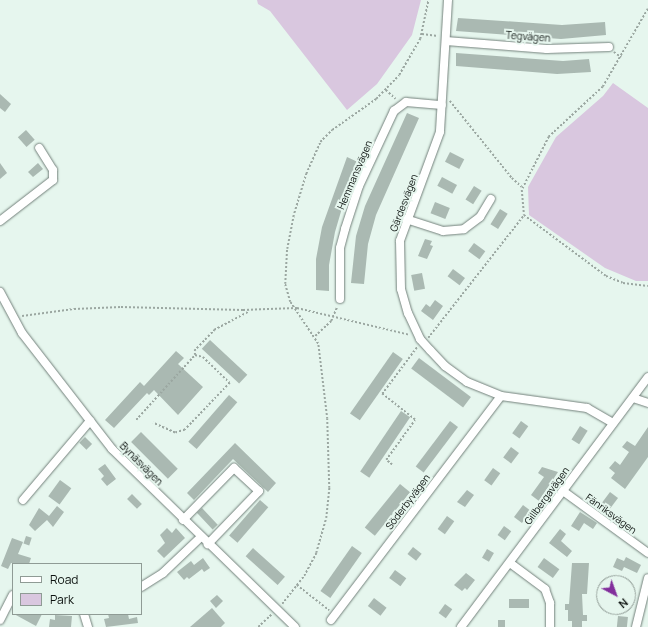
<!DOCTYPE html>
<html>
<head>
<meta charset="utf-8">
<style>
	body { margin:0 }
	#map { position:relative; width:648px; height:627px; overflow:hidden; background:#e6f6ee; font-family:Manrope,sans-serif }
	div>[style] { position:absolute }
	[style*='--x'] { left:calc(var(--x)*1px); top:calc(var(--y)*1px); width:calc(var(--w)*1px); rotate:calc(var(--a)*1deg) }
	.green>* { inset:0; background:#d9c7df }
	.building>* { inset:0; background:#aab9b2; transform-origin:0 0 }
	.path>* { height:1.5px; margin-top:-0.75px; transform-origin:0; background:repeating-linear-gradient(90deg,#9ba7a1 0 2px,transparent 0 4px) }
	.roads { filter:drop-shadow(0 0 1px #73817b) drop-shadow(0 0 1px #73817b) }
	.minor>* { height:8px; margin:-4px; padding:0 4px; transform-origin:4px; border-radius:4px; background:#fff }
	span { translate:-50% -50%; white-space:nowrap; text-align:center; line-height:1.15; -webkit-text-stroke:4px #e6f6ee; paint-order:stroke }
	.street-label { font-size:10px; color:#0d1310 }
	.legend { position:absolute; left:12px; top:563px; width:130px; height:52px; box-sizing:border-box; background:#e6f6ee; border:1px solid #8f9b95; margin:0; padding:5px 7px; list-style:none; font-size:12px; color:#0d1310 }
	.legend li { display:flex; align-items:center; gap:8px; height:20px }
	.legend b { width:20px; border:1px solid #8f9b95 }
	.north { position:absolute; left:596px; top:575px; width:40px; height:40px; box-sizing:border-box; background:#e6f6ee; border:1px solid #8f9b95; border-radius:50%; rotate:139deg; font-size:11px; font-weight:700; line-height:16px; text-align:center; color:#0d1310 }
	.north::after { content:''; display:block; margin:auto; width:14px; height:18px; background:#822e9c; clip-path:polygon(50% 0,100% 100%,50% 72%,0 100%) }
</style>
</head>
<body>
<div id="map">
	<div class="green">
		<div style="clip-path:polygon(257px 0,421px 0,412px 35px,377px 84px,347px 110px,270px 11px,258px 4px)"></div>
		<div style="clip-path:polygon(613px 83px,648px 108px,648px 281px,636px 281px,605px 268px,529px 215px,528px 187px,556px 137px,603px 96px)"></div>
	</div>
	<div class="building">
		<div style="clip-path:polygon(458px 18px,562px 25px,605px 22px,606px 35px,561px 39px,456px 31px)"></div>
		<div style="clip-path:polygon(456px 53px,563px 61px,589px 59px,591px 72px,557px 74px,456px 66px)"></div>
		<div style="clip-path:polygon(0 94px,11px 104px,5px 112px,0 108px)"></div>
		<div style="clip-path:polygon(407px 113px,419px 118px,376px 215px,368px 244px,364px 284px,351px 283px,356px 236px,365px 206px)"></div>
		<div style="left:26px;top:130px;width:13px;height:11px;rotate:48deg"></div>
		<div style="left:450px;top:152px;width:16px;height:11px;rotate:27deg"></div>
		<div style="clip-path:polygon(347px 157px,360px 163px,347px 191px,335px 232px,329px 265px,329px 291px,316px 290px,316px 259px,322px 227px)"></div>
		<div style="clip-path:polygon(0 163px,7px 173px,0 179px)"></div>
		<div style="clip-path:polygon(38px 163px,43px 169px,33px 177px,28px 172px)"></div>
		<div style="left:442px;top:177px;width:17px;height:10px;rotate:28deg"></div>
		<div style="left:474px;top:186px;width:9px;height:16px;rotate:32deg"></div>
		<div style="left:435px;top:202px;width:16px;height:12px;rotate:22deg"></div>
		<div style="left:500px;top:209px;width:9px;height:18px;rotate:32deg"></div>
		<div style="clip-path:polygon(425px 239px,432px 241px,430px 245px,433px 246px,427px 259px,418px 256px)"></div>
		<div style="left:474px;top:243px;width:14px;height:10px;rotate:36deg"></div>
		<div style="left:453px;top:269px;width:15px;height:9px;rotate:37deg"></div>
		<div style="left:422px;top:273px;width:16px;height:11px;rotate:79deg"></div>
		<div style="clip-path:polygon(435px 300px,443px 306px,433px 320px,421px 311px,426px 304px,430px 307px)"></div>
		<div style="left:210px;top:340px;width:51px;height:12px;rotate:43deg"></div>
		<div style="clip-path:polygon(176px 351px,184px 358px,178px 364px,203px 387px,178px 415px,154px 390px,149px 395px,147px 393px,114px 428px,105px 420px,140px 382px,144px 386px)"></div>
		<div style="left:393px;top:352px;width:12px;height:75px;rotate:35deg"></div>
		<div style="left:419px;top:358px;width:65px;height:13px;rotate:37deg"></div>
		<div style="left:229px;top:395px;width:11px;height:62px;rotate:41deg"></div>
		<div style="left:401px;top:411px;width:11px;height:73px;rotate:34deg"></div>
		<div style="left:450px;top:421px;width:10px;height:57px;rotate:37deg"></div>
		<div style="left:521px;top:421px;width:9px;height:15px;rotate:36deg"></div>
		<div style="left:580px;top:426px;width:9px;height:16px;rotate:32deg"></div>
		<div style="clip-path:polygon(648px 427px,648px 457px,625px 489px,611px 478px,615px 473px,609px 468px,615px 461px,620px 465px,629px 452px,622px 447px,627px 441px,635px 446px)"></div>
		<div style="left:141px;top:432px;width:52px;height:14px;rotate:45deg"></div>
		<div style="left:85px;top:437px;width:10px;height:8px;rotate:45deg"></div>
		<div style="clip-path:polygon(235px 443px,276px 483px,268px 492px,233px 459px,194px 500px,187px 493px)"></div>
		<div style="left:511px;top:447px;width:10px;height:13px;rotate:37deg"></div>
		<div style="clip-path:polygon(105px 464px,116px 479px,107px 486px,101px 479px,104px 476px,98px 469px)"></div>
		<div style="clip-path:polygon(542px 467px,558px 472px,539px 501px,531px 495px,544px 477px,538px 473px)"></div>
		<div style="left:493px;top:468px;width:9px;height:15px;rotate:36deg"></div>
		<div style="left:60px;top:480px;width:14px;height:20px;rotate:36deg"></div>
		<div style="left:400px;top:484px;width:13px;height:56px;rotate:39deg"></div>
		<div style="clip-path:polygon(467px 490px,474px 495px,465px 507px,457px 502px)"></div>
		<div style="left:610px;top:492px;width:10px;height:14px;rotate:37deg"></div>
		<div style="left:132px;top:494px;width:14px;height:7px;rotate:45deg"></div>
		<div style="left:260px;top:500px;width:11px;height:47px;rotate:41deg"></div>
		<div style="left:523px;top:505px;width:10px;height:15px;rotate:37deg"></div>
		<div style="clip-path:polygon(57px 506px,64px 512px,53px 527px,47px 520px,35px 531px,29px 525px,39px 508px,49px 516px)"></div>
		<div style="left:202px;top:508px;width:23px;height:7px;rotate:47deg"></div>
		<div style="clip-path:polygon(580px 512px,597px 523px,593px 529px,584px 523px,579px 531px,571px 526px)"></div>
		<div style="left:447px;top:516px;width:9px;height:16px;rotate:36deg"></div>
		<div style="left:504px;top:526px;width:9px;height:11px;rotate:36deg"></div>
		<div style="clip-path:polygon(167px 528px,172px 533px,176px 528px,185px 538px,164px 558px,157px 551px,165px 543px,160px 535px)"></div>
		<div style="clip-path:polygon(560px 529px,566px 534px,561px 541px,572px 551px,567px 557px,549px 543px)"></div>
		<div style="left:26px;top:536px;width:6px;height:8px;rotate:18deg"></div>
		<div style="clip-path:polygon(12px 538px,23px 542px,18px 554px,31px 558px,29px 564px,11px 563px,8px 569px,1px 566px)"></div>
		<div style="left:352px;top:546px;width:12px;height:55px;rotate:35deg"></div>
		<div style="left:413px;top:547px;width:11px;height:9px;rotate:38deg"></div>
		<div style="left:253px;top:548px;width:43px;height:11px;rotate:42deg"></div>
		<div style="left:487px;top:549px;width:8px;height:10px;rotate:30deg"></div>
		<div style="clip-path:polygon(626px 557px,641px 565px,637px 573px,624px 567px,622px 571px,613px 567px,617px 558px,624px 561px)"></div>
		<div style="clip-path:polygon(203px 558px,210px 568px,204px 572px,202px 569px,189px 579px,187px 577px,184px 580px,177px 572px,191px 561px,194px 565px)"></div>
		<div style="left:544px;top:558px;width:19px;height:11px;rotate:36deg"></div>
		<div style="clip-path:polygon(572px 563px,589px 563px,587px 594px,582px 594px,583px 615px,587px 615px,587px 621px,582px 621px,582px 627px,572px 627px,572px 621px,568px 621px,568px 610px,565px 610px,565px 604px,569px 604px)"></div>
		<div style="left:395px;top:570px;width:14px;height:10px;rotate:36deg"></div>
		<div style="clip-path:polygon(466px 573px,475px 580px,467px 590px,465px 588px,462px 591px,454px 585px)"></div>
		<div style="clip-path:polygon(217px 595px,223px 601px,216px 608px,210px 601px)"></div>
		<div style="left:374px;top:598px;width:16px;height:10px;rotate:38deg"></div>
		<div style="left:509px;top:599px;width:20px;height:9px"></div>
		<div style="left:445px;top:604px;width:9px;height:11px;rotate:36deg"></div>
		<div style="clip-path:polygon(212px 608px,225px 623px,221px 627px,190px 627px)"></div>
		<div style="clip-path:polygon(14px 614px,42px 614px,36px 626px)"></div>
		<div style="clip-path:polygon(108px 614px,128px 614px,129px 619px,137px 617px,138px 623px,106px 627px,104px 619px,109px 618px)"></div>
		<div style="clip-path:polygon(55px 615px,72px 616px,71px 627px,49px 627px,50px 619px,55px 620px)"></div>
		<div style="left:618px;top:616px;width:10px;height:11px;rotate:6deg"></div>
		<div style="left:498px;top:620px;width:7px;height:7px"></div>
	</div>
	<div class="path">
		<div style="--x:648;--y:9;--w:90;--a:120"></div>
		<div style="--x:603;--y:87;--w:74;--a:137.2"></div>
		<div style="--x:549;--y:137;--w:59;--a:117"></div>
		<div style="--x:522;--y:190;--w:25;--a:85"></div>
		<div style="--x:524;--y:215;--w:102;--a:36.6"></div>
		<div style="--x:606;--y:276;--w:18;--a:22"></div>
		<div style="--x:623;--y:283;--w:25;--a:7"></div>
		<div style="--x:422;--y:34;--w:16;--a:7"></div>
		<div style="--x:614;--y:52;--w:9;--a:36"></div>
		<div style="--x:386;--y:90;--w:13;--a:42"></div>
		<div style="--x:450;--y:101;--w:99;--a:51.2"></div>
		<div style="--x:512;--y:178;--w:13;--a:42"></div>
		<div style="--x:22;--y:316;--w:52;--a:-7.7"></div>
		<div style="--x:74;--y:309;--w:47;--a:-2.4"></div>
		<div style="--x:121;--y:307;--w:122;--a:1.4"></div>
		<div style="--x:243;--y:310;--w:54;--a:-2.1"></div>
		<div style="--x:297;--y:308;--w:116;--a:13.4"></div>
		<div style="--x:315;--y:336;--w:22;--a:-43"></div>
		<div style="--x:331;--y:321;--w:15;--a:-67"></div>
		<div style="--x:428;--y:338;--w:156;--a:-52"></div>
		<div style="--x:195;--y:355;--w:4;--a:-104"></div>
		<div style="--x:194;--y:351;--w:29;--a:-46"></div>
		<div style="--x:214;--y:330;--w:40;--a:-28"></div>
		<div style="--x:136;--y:420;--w:88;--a:-47.8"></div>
		<div style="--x:195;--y:355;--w:8;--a:14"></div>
		<div style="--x:203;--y:357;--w:37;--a:44"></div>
		<div style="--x:230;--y:383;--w:65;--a:133.8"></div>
		<div style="--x:185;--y:430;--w:10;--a:163"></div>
		<div style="--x:175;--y:433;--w:24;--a:-156"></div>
		<div style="--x:392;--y:465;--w:8;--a:-140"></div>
		<div style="--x:386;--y:460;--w:49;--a:-54.1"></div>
		<div style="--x:415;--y:420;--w:42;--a:-141.8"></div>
		<div style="--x:382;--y:394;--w:59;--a:-53.3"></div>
		<div style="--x:297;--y:585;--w:41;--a:38"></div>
		<div style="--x:282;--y:604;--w:36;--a:-52"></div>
		<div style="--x:304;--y:576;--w:26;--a:-62"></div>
		<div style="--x:316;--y:553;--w:36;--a:-74"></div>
		<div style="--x:326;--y:518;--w:30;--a:-84"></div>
		<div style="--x:329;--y:488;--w:69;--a:-91.7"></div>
		<div style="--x:327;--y:419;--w:76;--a:-96.8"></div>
		<div style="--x:318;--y:344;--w:50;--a:-123.7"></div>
		<div style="--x:290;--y:302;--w:19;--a:-106"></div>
		<div style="--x:285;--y:284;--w:35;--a:-87"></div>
		<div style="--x:287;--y:249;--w:33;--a:-79"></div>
		<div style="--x:293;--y:217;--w:45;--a:-73.2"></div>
		<div style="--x:306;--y:174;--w:35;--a:-66"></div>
		<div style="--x:320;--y:142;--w:17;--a:-45"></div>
		<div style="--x:332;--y:130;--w:54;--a:-35.2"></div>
		<div style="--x:376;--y:99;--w:33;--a:-46"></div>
		<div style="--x:399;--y:75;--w:42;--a:-59.7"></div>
		<div style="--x:420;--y:39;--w:40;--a:-78"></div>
		<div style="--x:258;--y:627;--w:19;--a:-43"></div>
	</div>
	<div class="roads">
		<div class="minor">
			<div style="--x:448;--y:0;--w:132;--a:93.5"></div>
			<div style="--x:440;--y:132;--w:116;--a:110.2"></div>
			<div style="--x:400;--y:241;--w:48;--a:88.8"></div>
			<div style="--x:401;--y:289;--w:25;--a:74"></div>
			<div style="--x:408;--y:313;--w:29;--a:65"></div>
			<div style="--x:420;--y:339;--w:15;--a:48"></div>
			<div style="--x:430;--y:350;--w:22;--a:47"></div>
			<div style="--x:445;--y:366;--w:27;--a:36"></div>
			<div style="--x:467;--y:382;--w:37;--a:22"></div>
			<div style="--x:501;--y:396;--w:87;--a:7.9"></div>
			<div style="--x:587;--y:408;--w:30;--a:30"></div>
			<div style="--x:446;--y:41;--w:101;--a:4.5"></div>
			<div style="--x:547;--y:49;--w:62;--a:-1.8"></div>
			<div style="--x:406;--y:219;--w:39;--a:18"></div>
			<div style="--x:443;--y:231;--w:21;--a:-5"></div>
			<div style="--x:464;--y:229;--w:20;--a:-37"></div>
			<div style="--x:480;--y:217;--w:21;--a:-59"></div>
			<div style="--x:0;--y:221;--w:67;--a:-37.7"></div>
			<div style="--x:53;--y:180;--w:10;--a:-90"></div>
			<div style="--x:53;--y:170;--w:26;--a:-122"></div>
			<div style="--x:0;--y:292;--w:47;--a:61.8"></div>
			<div style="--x:22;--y:333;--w:147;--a:52.2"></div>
			<div style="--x:112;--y:449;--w:255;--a:44.2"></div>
			<div style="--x:340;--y:299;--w:51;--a:-90"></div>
			<div style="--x:340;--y:248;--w:20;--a:-75"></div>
			<div style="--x:345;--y:229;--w:45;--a:-72"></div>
			<div style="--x:359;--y:186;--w:83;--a:-65"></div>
			<div style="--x:394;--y:111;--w:15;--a:-37"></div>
			<div style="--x:406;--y:102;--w:36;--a:5"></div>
			<div style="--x:633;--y:398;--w:16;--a:18"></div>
			<div style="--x:563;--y:491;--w:105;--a:36.1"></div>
			<div style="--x:23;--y:500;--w:104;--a:-49.7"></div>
			<div style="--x:183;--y:520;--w:73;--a:-45.6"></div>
			<div style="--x:234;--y:468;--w:34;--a:43"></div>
			<div style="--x:259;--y:491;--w:74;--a:133.9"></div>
			<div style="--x:510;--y:563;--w:44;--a:36.6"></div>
			<div style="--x:545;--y:589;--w:15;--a:70"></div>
			<div style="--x:550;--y:603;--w:24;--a:90"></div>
			<div style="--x:141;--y:587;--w:26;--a:-32"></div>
			<div style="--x:163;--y:573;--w:52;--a:-43.5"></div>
			<div style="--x:84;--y:614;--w:14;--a:73"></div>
			<div style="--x:0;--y:620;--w:28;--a:-63"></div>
			<div style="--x:331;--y:620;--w:281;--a:-52.8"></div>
			<div style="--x:461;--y:627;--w:312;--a:-53.2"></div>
			<div style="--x:636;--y:627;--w:50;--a:-76.2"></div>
		</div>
	</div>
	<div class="street-label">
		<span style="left:528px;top:37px;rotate:4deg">Tegvägen</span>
		<span style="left:355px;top:175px;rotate:-67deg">Hemmansvägen</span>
		<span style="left:404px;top:203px;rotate:-69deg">Gärdesvägen</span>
		<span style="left:141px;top:464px;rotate:45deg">Bynäsvägen</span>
		<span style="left:547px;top:496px;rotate:-54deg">Gillbergavägen</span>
		<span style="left:408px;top:502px;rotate:-53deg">Söderbyvägen</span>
		<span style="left:611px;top:514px;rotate:36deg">Fänriksvägen</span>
	</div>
	<ul class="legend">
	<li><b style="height:5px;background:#fff"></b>Road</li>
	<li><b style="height:11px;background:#d9c7df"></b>Park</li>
	</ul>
	<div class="north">N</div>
</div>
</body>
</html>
